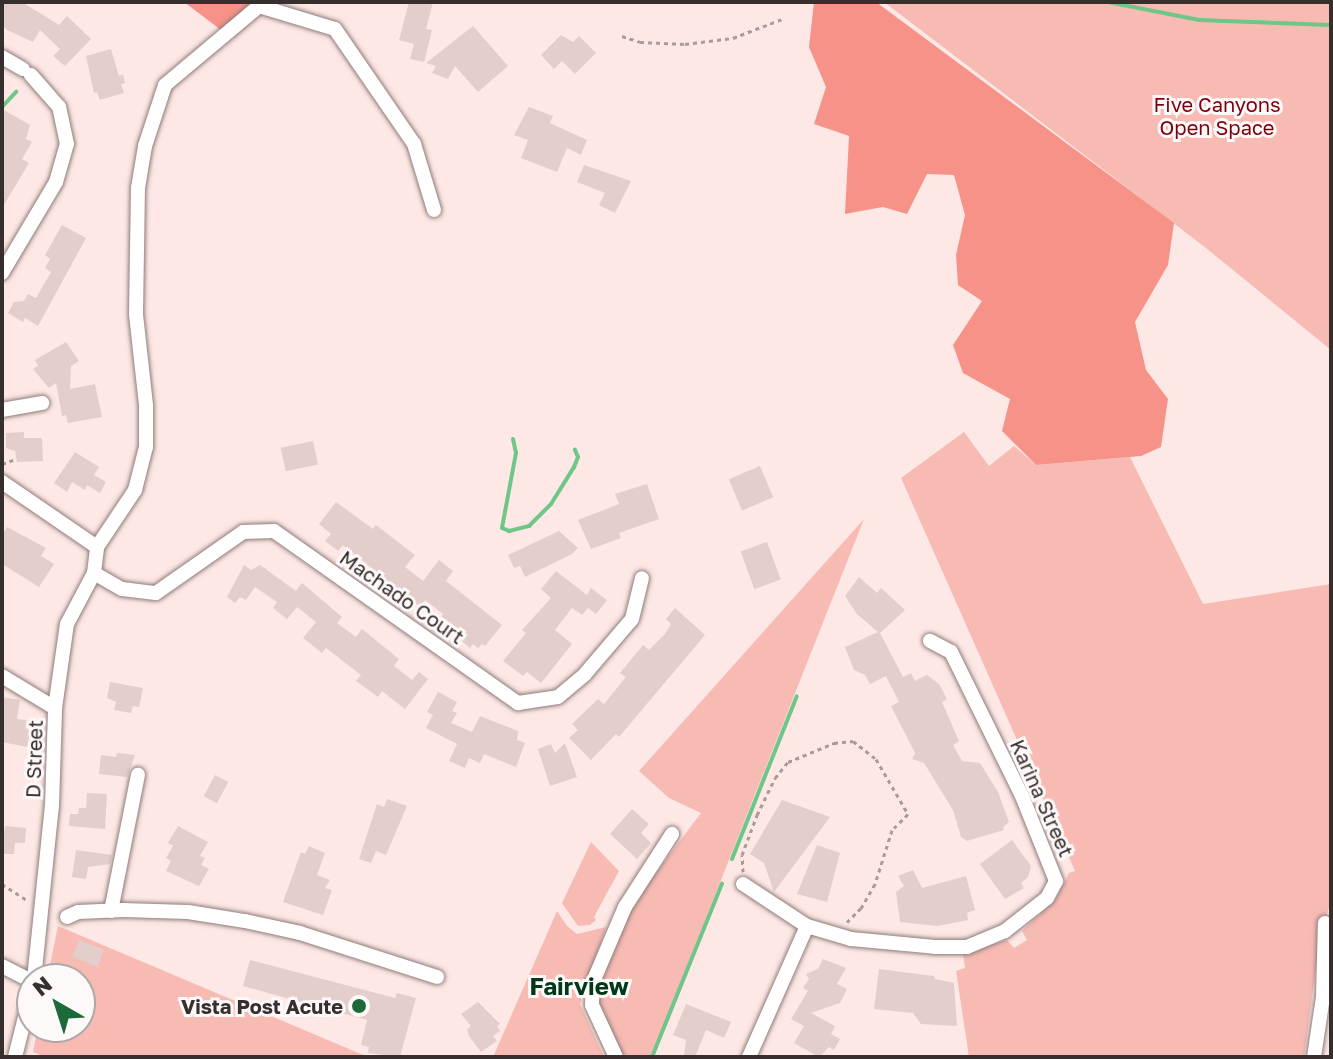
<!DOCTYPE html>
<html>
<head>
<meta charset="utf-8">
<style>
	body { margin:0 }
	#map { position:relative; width:1333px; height:1059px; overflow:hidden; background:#fde8e5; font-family:"Golos Text",sans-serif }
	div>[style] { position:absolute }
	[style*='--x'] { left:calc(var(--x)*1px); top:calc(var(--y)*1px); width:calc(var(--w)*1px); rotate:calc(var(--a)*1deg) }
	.green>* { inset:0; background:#f7bbb4 }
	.forest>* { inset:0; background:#f79289 }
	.stream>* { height:4px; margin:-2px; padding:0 2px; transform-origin:2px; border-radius:2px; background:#6fc688 }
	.building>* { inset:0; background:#e3cecb; transform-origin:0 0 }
	.path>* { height:3px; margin-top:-1.5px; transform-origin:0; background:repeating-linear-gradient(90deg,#aa9a98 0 4px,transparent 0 8px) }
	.roads { filter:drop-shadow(0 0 2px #8f7c79) drop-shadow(0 0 2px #8f7c79) }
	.minor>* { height:14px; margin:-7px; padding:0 7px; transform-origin:7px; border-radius:7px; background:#fff }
	.dots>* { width:22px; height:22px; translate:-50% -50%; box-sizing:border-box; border:4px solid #fef9f9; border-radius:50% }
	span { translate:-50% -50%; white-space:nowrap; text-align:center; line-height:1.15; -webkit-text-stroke:6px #fef9f9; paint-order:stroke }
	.park-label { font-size:20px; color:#7e000d }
	.street-label { font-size:20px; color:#372e2e }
	.poi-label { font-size:20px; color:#372e2e; font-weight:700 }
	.right { translate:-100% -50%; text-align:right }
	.quarter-label { font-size:24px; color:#003919; font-weight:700 }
	.frame { position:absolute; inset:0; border:4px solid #372e2e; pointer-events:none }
	.north { position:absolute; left:16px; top:963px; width:80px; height:80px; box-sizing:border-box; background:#fef9f9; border:2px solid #aea8a8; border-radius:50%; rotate:321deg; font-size:22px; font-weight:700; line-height:32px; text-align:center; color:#372e2e }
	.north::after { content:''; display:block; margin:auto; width:28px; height:36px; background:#1c6a3a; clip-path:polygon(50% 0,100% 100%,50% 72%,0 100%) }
</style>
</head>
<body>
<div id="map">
	<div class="green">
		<div style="clip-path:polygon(884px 2px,1331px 2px,1331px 350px,1206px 248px)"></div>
		<div style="clip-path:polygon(964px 432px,989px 466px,1014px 446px,1036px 465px,1130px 457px,1203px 604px,1331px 584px,1331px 901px,1320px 938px,1304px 1057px,969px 1057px,956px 971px,965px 968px,963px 954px,1007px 940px,1014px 948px,1027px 940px,1022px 931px,1055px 900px,1069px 873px,1075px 871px,901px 478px)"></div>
		<div style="clip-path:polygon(864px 519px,651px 1057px,621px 1057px,597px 1006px,597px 985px,617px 935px,643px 890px,701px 813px,669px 798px,639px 771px)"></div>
		<div style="clip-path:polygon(591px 842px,619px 871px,594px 917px,596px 920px,590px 925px,578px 926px,562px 903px)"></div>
		<div style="clip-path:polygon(557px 911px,567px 926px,577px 934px,606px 927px,580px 1004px,604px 1057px,493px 1057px)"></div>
		<div style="clip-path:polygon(58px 926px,368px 1057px,45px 1057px,33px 1052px,38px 1027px,80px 1027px,80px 979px,47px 979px)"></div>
	</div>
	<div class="forest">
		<div style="clip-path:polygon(184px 2px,255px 2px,221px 30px)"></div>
		<div style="clip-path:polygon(814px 2px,876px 2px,1174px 223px,1168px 265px,1135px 322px,1146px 370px,1168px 399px,1161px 447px,1141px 456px,1036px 465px,1002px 431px,1010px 399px,963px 373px,953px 345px,982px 301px,958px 285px,956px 255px,965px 215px,954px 175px,927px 174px,907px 214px,883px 207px,845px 214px,849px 136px,814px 124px,826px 87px,809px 47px)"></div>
	</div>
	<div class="stream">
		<div style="--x:1108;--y:2;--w:93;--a:11.2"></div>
		<div style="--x:1199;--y:20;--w:132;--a:2.2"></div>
		<div style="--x:2;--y:107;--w:21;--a:-47"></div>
		<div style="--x:513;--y:439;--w:14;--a:78"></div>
		<div style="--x:516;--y:453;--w:76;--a:100.6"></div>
		<div style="--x:502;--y:528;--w:8;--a:23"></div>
		<div style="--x:509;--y:531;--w:21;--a:-14"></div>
		<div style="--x:529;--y:526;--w:31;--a:-45"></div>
		<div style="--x:551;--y:504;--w:44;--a:-58.1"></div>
		<div style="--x:574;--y:467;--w:11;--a:-68"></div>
		<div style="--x:578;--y:457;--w:8;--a:-113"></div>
		<div style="--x:732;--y:859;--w:175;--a:-68.3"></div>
		<div style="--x:652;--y:1057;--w:187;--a:-68"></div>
	</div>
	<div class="building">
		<div style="clip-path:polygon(2px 2px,22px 2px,59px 25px,67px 16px,91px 39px,65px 66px,53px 56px,60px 49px,40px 30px,33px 42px,7px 30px,2px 24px)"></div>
		<div style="clip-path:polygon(409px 2px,433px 2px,426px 29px,432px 30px,424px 62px,410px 59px,414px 44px,399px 40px)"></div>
		<div style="clip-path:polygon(473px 26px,508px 66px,478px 92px,455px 66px,448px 79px,432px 73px,436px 66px,426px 63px)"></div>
		<div style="clip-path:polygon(561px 35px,573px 42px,579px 36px,596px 53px,575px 74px,562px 61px,554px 69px,541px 55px)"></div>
		<div style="clip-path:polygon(111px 49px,119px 76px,123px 74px,125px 83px,121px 84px,124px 93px,100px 100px,97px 92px,94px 93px,86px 56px)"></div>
		<div style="clip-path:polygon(529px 107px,553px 116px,550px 123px,587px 140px,581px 155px,567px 148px,557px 172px,521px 158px,528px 140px,514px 135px)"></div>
		<div style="clip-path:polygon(2px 109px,30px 125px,26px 139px,32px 142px,22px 159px,29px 163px,2px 208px)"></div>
		<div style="clip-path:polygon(584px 165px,631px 181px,615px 213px,599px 205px,605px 193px,577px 182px)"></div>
		<div style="clip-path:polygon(62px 225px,86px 238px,38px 326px,25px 318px,23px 322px,8px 313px,14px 302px,24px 301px,28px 294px,36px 298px,51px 272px,45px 268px,50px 259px,45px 255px)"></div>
		<div style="clip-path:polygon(66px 342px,79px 361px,71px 366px,70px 389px,95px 384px,102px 417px,68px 423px,66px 415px,62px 416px,56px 383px,49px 388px,33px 369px,38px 366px,35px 360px)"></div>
		<div style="clip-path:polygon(24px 432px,24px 438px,42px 438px,43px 461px,17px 462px,15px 451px,6px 448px,6px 433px)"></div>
		<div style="left:313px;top:441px;width:24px;height:33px;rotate:78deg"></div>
		<div style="clip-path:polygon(75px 452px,99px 467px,94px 475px,106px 482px,100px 493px,87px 485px,85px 490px,72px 482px,67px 492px,54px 483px)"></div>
		<div style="left:760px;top:466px;width:34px;height:34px;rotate:67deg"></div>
		<div style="clip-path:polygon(647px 484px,659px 519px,619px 533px,621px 538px,591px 549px,578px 520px,619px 504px,615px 494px)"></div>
		<div style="clip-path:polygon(336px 502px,373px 529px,376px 525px,415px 555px,405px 567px,423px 581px,439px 560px,453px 571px,446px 581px,502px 625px,485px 646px,482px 644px,478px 648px,473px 644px,470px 648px,438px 621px,443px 614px,425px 600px,420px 607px,343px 545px,338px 551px,325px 541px,331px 534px,319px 524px)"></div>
		<div style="clip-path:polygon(7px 527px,46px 548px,41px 556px,54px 564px,39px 587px,2px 564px,2px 536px)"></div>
		<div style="clip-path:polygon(559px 531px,578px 548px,572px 554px,525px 577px,520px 566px,514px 568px,508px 555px)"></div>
		<div style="left:767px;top:542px;width:40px;height:28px;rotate:70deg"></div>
		<div style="clip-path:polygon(244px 565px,251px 570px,260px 565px,296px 591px,302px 583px,342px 617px,337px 623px,356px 637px,362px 629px,399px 659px,394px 666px,412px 680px,419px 672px,428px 679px,405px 709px,382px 691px,378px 697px,356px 681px,361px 675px,326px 648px,322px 653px,303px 638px,316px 622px,297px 607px,287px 619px,273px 608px,277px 602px,255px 587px,246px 600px,240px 597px,235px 603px,227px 597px)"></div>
		<div style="clip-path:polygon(556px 571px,587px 595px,591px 588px,607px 600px,596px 614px,588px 608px,582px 615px,572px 608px,555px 630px,572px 644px,541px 683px,527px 672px,523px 676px,503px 661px,526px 633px,522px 630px,551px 598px,541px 589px)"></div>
		<div style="clip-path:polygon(859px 577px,877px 593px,881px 588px,905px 610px,880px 633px,903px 677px,911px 673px,915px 681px,927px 675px,939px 684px,947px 699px,942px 702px,959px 741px,953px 745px,962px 761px,980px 763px,998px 792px,1009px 822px,1003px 827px,1004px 830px,967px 841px,961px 837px,953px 810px,924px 763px,912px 759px,915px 753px,891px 706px,899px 702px,886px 676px,870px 684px,865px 675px,854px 670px,845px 647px,878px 632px,857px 614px,845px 596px)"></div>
		<div style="clip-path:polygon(675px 608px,705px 635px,619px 737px,616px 734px,591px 760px,569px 738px,578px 730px,572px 724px,598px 699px,604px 704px,626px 677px,620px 673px,643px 645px,649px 650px,665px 634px,671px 624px,666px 619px)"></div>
		<div style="clip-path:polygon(110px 682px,143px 688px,139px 707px,133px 706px,131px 713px,114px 710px,116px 702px,107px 698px)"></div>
		<div style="clip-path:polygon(438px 692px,457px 702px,452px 711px,457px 713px,451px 723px,472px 732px,480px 716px,518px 731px,517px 740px,525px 743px,516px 767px,484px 754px,480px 763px,469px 758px,465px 768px,449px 761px,457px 744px,426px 728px,433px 715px,427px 712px)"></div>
		<div style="clip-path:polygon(2px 697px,20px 700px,17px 719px,32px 721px,27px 747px,2px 742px)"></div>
		<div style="clip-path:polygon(565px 743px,577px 777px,550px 786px,538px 749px,551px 744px,555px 753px)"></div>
		<div style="clip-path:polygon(117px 753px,135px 755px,127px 777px,99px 774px,101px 755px,116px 757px)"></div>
		<div style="left:215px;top:775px;width:15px;height:24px;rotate:28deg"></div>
		<div style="clip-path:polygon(87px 793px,107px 794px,105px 829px,69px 826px,70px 814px,78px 814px,79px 808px,86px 808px)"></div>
		<div style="clip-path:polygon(387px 799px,407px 806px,386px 855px,376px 851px,371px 863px,359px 859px,377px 804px,384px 807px)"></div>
		<div style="clip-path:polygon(782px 800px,830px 817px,774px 892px,764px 863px,750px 854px)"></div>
		<div style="clip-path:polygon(632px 809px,649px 824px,641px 833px,651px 843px,637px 859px,610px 834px)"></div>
		<div style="clip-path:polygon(5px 826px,26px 828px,25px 843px,15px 843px,14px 854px,2px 854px)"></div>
		<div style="clip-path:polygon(178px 826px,208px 842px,200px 856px,205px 858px,201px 865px,209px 869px,199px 886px,166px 871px,171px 861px,166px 858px,173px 846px,168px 843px)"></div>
		<div style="clip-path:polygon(1012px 840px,1031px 866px,1028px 877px,1021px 883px,1024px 888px,1005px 899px,980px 864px)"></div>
		<div style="clip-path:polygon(817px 845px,840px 853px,827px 902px,797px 894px)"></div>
		<div style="clip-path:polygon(309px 846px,325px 853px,317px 875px,330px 880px,325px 888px,332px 890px,323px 915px,283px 902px,301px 852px,305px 854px)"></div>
		<div style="clip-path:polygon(76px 850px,112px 855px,110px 864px,88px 867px,86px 879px,72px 877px)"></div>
		<div style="clip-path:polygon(913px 870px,922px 888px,966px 876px,975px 910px,967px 913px,968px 920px,937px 926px,900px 922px,896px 892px,904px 886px,898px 876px)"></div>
		<div style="left:79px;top:940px;width:27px;height:18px;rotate:22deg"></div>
		<div style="clip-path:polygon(823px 959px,846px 968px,837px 984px,847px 989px,840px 1003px,811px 1013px,835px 1026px,831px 1034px,840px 1039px,834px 1050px,829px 1047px,819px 1057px,794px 1043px,804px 1026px,791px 1019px,808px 991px,803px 988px,809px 979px,806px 974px,818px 969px)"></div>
		<div style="clip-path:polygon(250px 960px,395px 998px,397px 993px,416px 998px,400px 1057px,368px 1053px,369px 1047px,361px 1045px,367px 1020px,330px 1010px,327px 1014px,305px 1010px,304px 1003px,243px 986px)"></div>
		<div style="clip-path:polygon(879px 969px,934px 976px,935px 979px,954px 983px,957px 1026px,921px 1024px,913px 1013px,874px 1009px)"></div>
		<div style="clip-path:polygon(478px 1002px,500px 1024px,497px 1026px,500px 1031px,493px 1036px,497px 1041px,481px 1052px,469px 1036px,467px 1029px,471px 1026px,461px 1014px)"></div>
		<div style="clip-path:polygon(686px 1004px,731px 1022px,724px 1038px,706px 1030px,695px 1057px,684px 1057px,686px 1040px,673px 1035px)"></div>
	</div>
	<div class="path">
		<div style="--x:622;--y:36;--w:19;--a:18"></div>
		<div style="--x:640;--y:42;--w:45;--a:2.5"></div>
		<div style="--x:685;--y:44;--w:48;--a:-7.1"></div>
		<div style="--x:733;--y:38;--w:53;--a:-21.2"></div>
		<div style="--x:2;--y:464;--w:12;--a:-20"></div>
		<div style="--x:743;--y:872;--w:17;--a:-93"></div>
		<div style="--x:742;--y:855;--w:43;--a:-69.4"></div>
		<div style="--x:757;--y:815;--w:41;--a:-64.1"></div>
		<div style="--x:775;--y:778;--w:21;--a:-51"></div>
		<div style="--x:788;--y:762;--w:50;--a:-22.4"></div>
		<div style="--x:834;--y:743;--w:19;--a:-6"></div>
		<div style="--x:853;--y:741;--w:29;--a:38"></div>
		<div style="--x:876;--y:759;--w:64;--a:59.8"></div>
		<div style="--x:908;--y:814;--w:23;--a:135"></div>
		<div style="--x:892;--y:830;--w:57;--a:107.5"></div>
		<div style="--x:875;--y:884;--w:28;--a:120"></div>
		<div style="--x:861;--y:908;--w:21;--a:135"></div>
		<div style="--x:2;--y:884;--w:30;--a:33"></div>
	</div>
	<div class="roads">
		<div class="minor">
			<div style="--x:2;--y:57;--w:24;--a:30"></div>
			<div style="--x:2;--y:273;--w:106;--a:-59.3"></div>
			<div style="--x:56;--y:182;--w:40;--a:-74"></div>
			<div style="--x:67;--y:144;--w:38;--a:-102"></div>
			<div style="--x:59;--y:107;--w:43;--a:-131.2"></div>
			<div style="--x:2;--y:410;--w:41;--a:-9.9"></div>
			<div style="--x:2;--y:482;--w:115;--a:34.4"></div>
			<div style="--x:94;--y:573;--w:32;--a:30"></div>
			<div style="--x:122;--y:589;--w:34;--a:7"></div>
			<div style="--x:156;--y:593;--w:106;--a:-35"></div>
			<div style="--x:243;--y:532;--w:31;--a:-2"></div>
			<div style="--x:274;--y:531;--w:299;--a:35.2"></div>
			<div style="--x:518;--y:703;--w:40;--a:-8.5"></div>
			<div style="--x:558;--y:697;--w:35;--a:-40"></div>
			<div style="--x:585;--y:674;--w:72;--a:-49.5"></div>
			<div style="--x:632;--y:619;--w:42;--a:-76.3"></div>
			<div style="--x:2;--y:676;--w:62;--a:31.1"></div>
			<div style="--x:743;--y:884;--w:77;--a:33.3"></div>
			<div style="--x:807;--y:926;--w:46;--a:16.5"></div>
			<div style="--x:851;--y:939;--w:84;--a:5.4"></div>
			<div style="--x:935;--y:947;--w:32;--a:0"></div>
			<div style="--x:967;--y:947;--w:41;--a:-22.8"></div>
			<div style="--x:1005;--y:931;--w:53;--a:-38.2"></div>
			<div style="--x:1047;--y:898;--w:19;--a:-62"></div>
			<div style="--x:1056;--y:881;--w:92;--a:-111.8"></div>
			<div style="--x:1022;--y:796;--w:161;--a:-116.2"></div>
			<div style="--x:951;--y:652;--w:24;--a:-152"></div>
			<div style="--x:111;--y:911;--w:139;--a:-78.8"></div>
			<div style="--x:67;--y:917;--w:12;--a:-24"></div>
			<div style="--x:78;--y:912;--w:45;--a:-2.5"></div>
			<div style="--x:123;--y:910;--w:65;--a:1.8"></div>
			<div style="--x:188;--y:912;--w:58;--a:9"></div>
			<div style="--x:245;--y:921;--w:56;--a:12.3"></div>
			<div style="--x:300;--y:933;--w:144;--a:17.8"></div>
			<div style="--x:2;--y:966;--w:34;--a:27"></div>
			<div style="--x:34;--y:979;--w:174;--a:-84.1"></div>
			<div style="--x:52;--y:806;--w:98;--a:-88.2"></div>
			<div style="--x:55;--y:708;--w:85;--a:-81.9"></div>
			<div style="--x:67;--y:624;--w:58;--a:-62.1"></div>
			<div style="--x:94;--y:573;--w:26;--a:-83"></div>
			<div style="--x:97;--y:547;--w:69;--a:-56.3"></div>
			<div style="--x:135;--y:490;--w:44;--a:-75.7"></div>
			<div style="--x:146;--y:447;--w:42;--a:-90"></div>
			<div style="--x:146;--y:405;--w:92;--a:-96.3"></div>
			<div style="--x:136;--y:314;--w:126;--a:-89.1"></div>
			<div style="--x:138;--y:188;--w:43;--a:-80.5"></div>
			<div style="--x:145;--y:146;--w:64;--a:-71.8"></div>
			<div style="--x:165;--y:85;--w:123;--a:-40"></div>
			<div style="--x:259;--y:6;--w:79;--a:16.8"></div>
			<div style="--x:335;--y:29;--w:140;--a:55.5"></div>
			<div style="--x:414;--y:144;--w:69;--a:73.1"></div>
			<div style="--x:15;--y:1057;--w:70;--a:-76"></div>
			<div style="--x:616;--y:1057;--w:57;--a:-114.8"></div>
			<div style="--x:592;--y:1005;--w:23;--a:-88"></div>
			<div style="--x:593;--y:982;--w:82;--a:-66.9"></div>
			<div style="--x:625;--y:907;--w:87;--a:-57.2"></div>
			<div style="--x:749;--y:1057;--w:143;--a:-66.1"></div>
			<div style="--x:1314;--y:1057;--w:61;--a:-81.5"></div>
			<div style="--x:1323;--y:997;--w:74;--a:-88.5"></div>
		</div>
	</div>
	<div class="dots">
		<div style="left:359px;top:1006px;background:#1c6a3a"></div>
	</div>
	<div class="park-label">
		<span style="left:1217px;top:116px">Five Canyons<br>Open Space</span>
	</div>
	<div class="street-label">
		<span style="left:402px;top:597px;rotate:35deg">Machado Court</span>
		<span style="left:34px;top:759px;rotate:-88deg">D Street</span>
		<span style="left:1042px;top:798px;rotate:66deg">Karina Street</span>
	</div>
	<div class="poi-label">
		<span class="right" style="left:343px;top:1006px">Vista Post Acute</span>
	</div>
	<div class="quarter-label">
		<span style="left:579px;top:986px">Fairview</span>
	</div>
	<div class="frame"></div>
	<div class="north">N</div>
</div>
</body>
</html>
